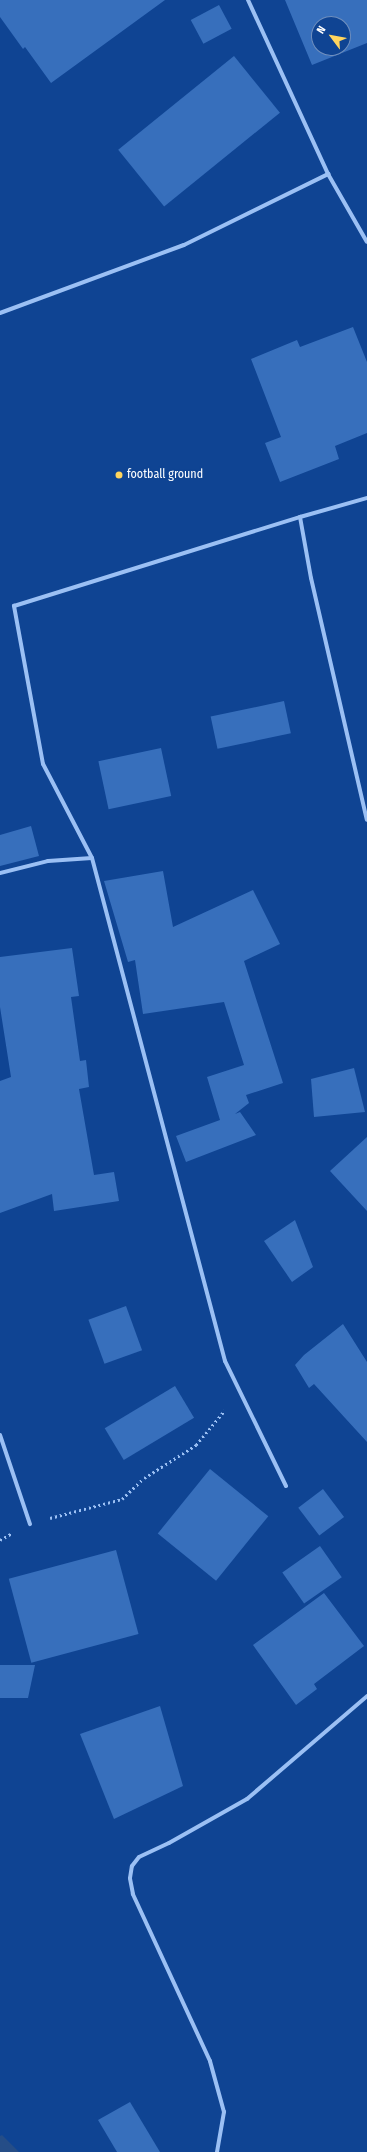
<!DOCTYPE html>
<html>
<head>
<meta charset="utf-8">
<style>
	body { margin:0 }
	#map { position:relative; width:367px; height:2152px; overflow:hidden; background:#0f4493; font-family:"Fira Sans Condensed",sans-serif }
	div>[style] { position:absolute }
	[style*='--x'] { left:calc(var(--x)*1px); top:calc(var(--y)*1px); width:calc(var(--w)*1px); rotate:calc(var(--a)*1deg) }
	.water>* { inset:0; background:#254d87 }
	.building>* { inset:0; background:#376fbc; transform-origin:0 0 }
	.path>* { height:2.5px; margin-top:-1.25px; transform-origin:0; background:repeating-linear-gradient(90deg,#9bc0f4 0 2px,transparent 0 5px) }
	.street>* { height:4px; margin:-2px; padding:0 2px; transform-origin:2px; border-radius:2px; background:#9bc0f4 }
	.dots>* { width:11px; height:11px; translate:-50% -50%; box-sizing:border-box; border:2px solid #0f4493; border-radius:50% }
	span { translate:-50% -50%; white-space:nowrap; text-align:center; line-height:1.15; -webkit-text-stroke:3px #0f4493; paint-order:stroke }
	.poi-label { font-size:12px; color:#fff }
	.left { translate:0 -50%; text-align:left }
	.north { position:absolute; left:311px; top:16px; width:40px; height:40px; box-sizing:border-box; background:#0f4493; border:1px solid #6f8fbe; border-radius:50%; rotate:302deg; font-size:11px; font-weight:700; line-height:16px; text-align:center; color:#fff }
	.north::after { content:''; display:block; margin:auto; width:14px; height:18px; background:#ffd55e; clip-path:polygon(50% 0,100% 100%,50% 72%,0 100%) }
</style>
</head>
<body>
<div id="map">
	<div class="water">
		<div style="clip-path:polygon(2px 2135px,19px 2152px,0 2152px,0 2136px)"></div>
	</div>
	<div class="building">
		<div style="clip-path:polygon(0 0,165px 0,51px 83px,25px 47px,23px 49px,0 17px)"></div>
		<div style="clip-path:polygon(evenodd,285px 0,367px 0,367px 43px,312px 65px,285px 0,319px 24px,343px 24px,343px 48px,319px 48px,319px 24px)"></div>
		<div style="left:219px;top:5px;width:27px;height:32px;rotate:62deg"></div>
		<div style="left:234px;top:56px;width:73px;height:149px;rotate:51deg"></div>
		<div style="clip-path:polygon(353px 327px,367px 362px,367px 433px,335px 446px,339px 459px,280px 482px,265px 443px,281px 437px,251px 359px,297px 340px,300px 347px)"></div>
		<div style="left:284px;top:701px;width:33px;height:75px;rotate:78deg"></div>
		<div style="left:161px;top:748px;width:49px;height:64px;rotate:78deg"></div>
		<div style="clip-path:polygon(31px 826px,39px 856px,0 866px,0 835px)"></div>
		<div style="clip-path:polygon(163px 871px,173px 927px,253px 890px,280px 944px,244px 961px,283px 1083px,246px 1095px,249px 1103px,235px 1114px,240px 1112px,256px 1135px,186px 1162px,176px 1136px,220px 1120px,207px 1077px,244px 1065px,224px 1002px,143px 1014px,135px 960px,128px 962px,104px 881px)"></div>
		<div style="clip-path:polygon(72px 948px,79px 996px,71px 997px,80px 1061px,86px 1060px,89px 1087px,79px 1089px,94px 1175px,114px 1172px,119px 1201px,54px 1211px,52px 1194px,0 1213px,0 1081px,11px 1077px,0 1007px,0 957px)"></div>
		<div style="clip-path:polygon(354px 1068px,365px 1112px,314px 1117px,311px 1079px)"></div>
		<div style="clip-path:polygon(367px 1137px,367px 1211px,330px 1171px)"></div>
		<div style="clip-path:polygon(295px 1220px,313px 1267px,292px 1282px,264px 1241px)"></div>
		<div style="left:126px;top:1306px;width:47px;height:40px;rotate:70deg"></div>
		<div style="clip-path:polygon(343px 1324px,367px 1362px,367px 1442px,314px 1384px,309px 1388px,295px 1365px,304px 1355px)"></div>
		<div style="left:175px;top:1386px;width:37px;height:82px;rotate:59deg"></div>
		<div style="left:210px;top:1469px;width:75px;height:83px;rotate:39deg"></div>
		<div style="left:323px;top:1489px;width:35px;height:31px;rotate:53deg"></div>
		<div style="left:320px;top:1546px;width:38px;height:46px;rotate:55deg"></div>
		<div style="left:116px;top:1550px;width:87px;height:111px;rotate:75deg"></div>
		<div style="clip-path:polygon(324px 1593px,364px 1646px,314px 1684px,317px 1689px,296px 1705px,253px 1645px)"></div>
		<div style="clip-path:polygon(0 1665px,35px 1665px,28px 1698px,0 1698px)"></div>
		<div style="clip-path:polygon(160px 1706px,183px 1786px,114px 1819px,80px 1734px)"></div>
		<div style="clip-path:polygon(130px 2102px,160px 2152px,117px 2152px,98px 2120px)"></div>
	</div>
	<div class="path">
		<div style="--x:50;--y:1518;--w:74;--a:-14.8"></div>
		<div style="--x:122;--y:1499;--w:30;--a:-44"></div>
		<div style="--x:144;--y:1478;--w:62;--a:-32.4"></div>
		<div style="--x:196;--y:1445;--w:45;--a:-50.4"></div>
		<div style="--x:0;--y:1540;--w:14;--a:-30"></div>
	</div>
	<div class="street">
		<div style="--x:248;--y:0;--w:192;--a:65.3"></div>
		<div style="--x:328;--y:174;--w:78;--a:60.2"></div>
		<div style="--x:0;--y:313;--w:196;--a:-20.3"></div>
		<div style="--x:184;--y:245;--w:161;--a:-26.2"></div>
		<div style="--x:300;--y:517;--w:62;--a:79.8"></div>
		<div style="--x:311;--y:578;--w:248;--a:77"></div>
		<div style="--x:0;--y:873;--w:49;--a:-14"></div>
		<div style="--x:48;--y:861;--w:44;--a:-3.9"></div>
		<div style="--x:0;--y:1435;--w:94;--a:71.4"></div>
		<div style="--x:286;--y:1486;--w:139;--a:-116"></div>
		<div style="--x:225;--y:1361;--w:520;--a:-104.81"></div>
		<div style="--x:92;--y:858;--w:106;--a:-117.5"></div>
		<div style="--x:43;--y:764;--w:161;--a:-100.4"></div>
		<div style="--x:14;--y:606;--w:300;--a:-17.3"></div>
		<div style="--x:300;--y:517;--w:70;--a:-15.8"></div>
		<div style="--x:217;--y:2152;--w:41;--a:-80.1"></div>
		<div style="--x:224;--y:2112;--w:53;--a:-105.4"></div>
		<div style="--x:210;--y:2061;--w:184;--a:-114.8"></div>
		<div style="--x:133;--y:1894;--w:16;--a:-101"></div>
		<div style="--x:130;--y:1878;--w:12;--a:-81"></div>
		<div style="--x:132;--y:1866;--w:11;--a:-52"></div>
		<div style="--x:139;--y:1857;--w:33;--a:-25"></div>
		<div style="--x:169;--y:1843;--w:90;--a:-29.4"></div>
		<div style="--x:247;--y:1799;--w:158;--a:-40.6"></div>
	</div>
	<div class="dots">
		<div style="left:119px;top:475px;background:#ffd55e"></div>
	</div>
	<div class="poi-label">
		<span class="left" style="left:127px;top:475px">football ground</span>
	</div>
	<div class="north">N</div>
</div>
</body>
</html>
